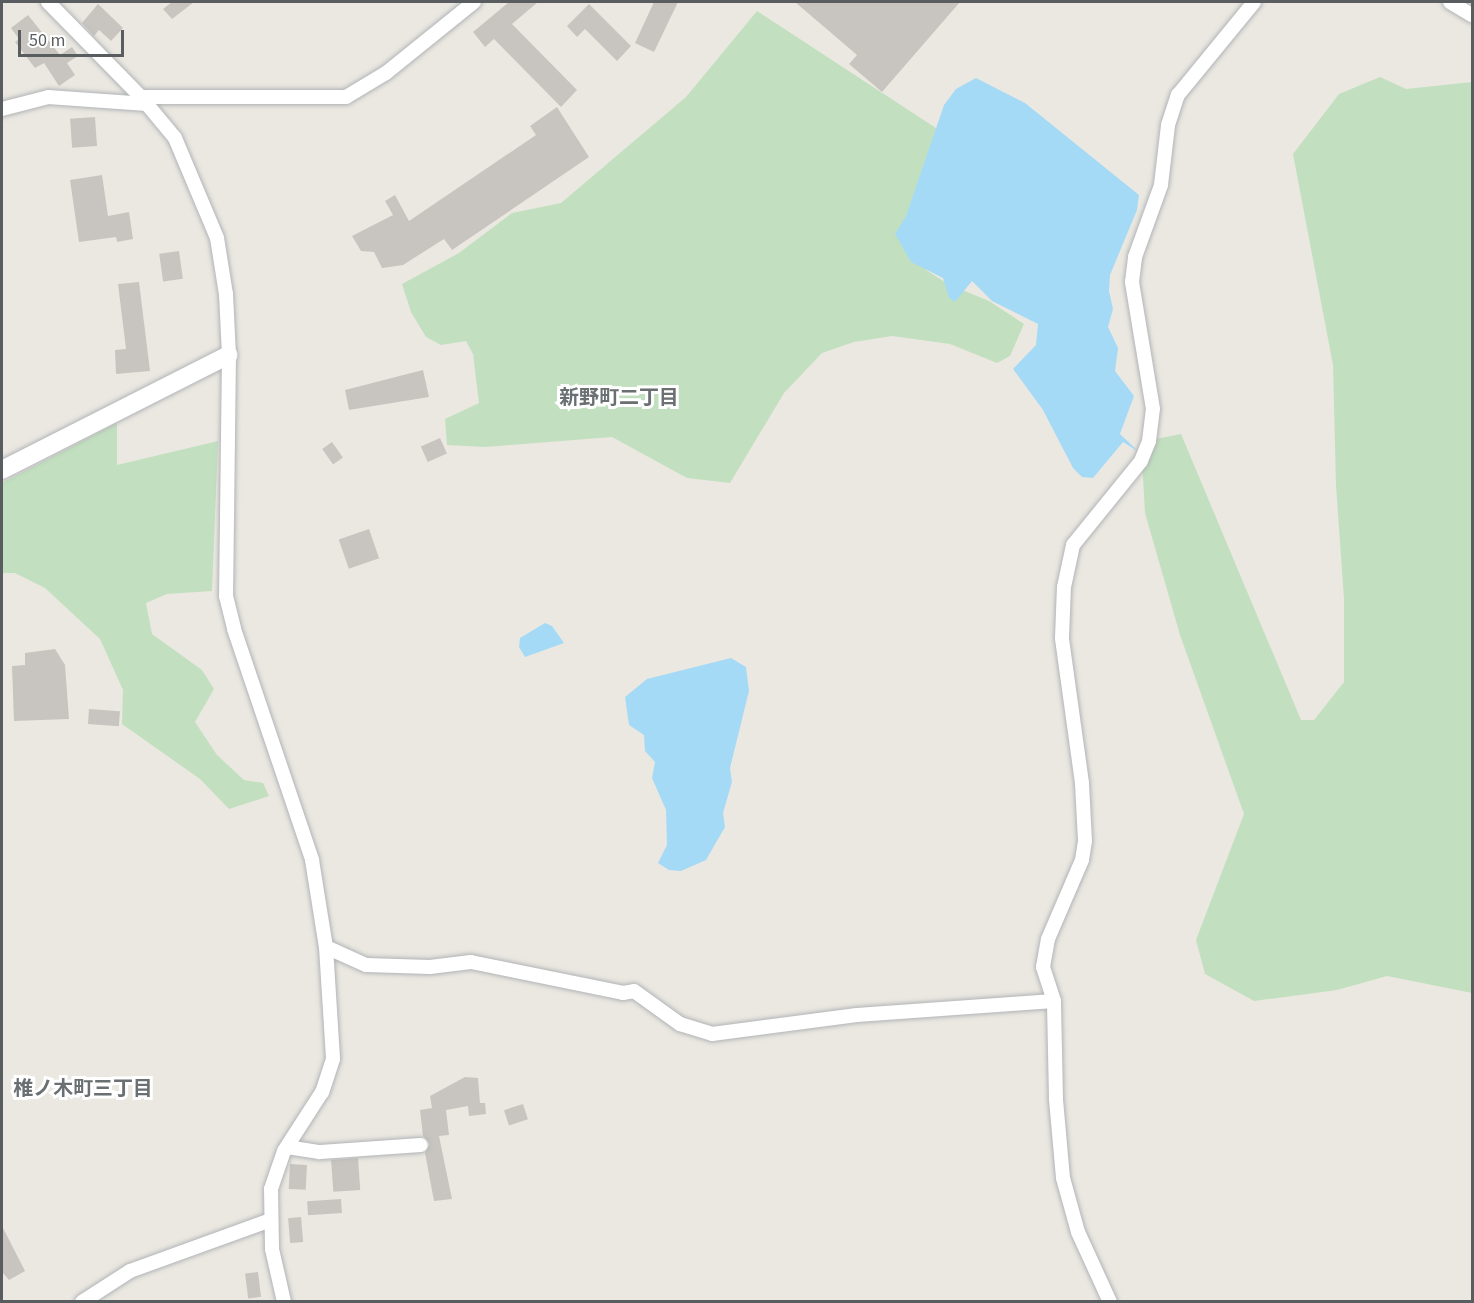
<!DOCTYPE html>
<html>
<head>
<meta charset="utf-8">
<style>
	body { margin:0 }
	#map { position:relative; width:1474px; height:1303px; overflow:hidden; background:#ebe8e1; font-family:"Source Sans 3","Noto Sans JP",sans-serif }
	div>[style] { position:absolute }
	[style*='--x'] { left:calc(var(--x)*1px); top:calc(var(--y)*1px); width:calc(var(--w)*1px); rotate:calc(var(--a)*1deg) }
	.green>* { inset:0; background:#c2e0bf }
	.water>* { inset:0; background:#a5daf6 }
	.building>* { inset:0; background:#c8c5c0; transform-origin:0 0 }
	.roads { filter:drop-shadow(0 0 2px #b1b4b7) drop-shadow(0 0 2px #b1b4b7) }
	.minor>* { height:14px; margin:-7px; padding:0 7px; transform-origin:7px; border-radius:7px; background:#fff }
	.tertiary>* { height:18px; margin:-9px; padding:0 9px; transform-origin:9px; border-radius:9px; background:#fff }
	span { translate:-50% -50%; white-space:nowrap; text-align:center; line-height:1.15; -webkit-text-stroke:6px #fff; paint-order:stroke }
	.neighbourhood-label { font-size:20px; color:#6a6f72; font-weight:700 }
	.frame { position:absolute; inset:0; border:3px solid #595d60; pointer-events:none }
	.scale { position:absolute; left:18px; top:30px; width:106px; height:27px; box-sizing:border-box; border:3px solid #595d60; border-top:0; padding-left:8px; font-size:18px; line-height:21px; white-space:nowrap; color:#595d60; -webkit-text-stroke:4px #fff; paint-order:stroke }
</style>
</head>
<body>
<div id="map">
	<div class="green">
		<div style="clip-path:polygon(757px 11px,942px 132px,921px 251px,926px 270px,948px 284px,989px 301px,1024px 324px,1010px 356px,997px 363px,950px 344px,892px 336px,854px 342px,822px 353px,784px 393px,730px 483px,687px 478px,612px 437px,485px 447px,447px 445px,445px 419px,479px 403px,473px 354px,466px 341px,441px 345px,426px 337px,411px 312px,402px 284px,459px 253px,512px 213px,561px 203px,686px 97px)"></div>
		<div style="clip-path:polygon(1380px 77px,1406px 89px,1472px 82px,1472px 993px,1387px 976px,1337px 990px,1254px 1001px,1205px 974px,1196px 940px,1244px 814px,1180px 635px,1145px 513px,1141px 442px,1181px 434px,1301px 720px,1314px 720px,1344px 682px,1344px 599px,1336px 485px,1333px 365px,1293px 154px,1339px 94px)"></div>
		<div style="clip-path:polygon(117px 423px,117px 465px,218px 441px,212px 591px,167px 594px,146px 603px,152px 634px,202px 670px,214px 689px,195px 722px,217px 755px,244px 780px,263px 783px,269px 796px,229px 809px,200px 779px,122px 724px,123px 690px,100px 639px,45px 588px,15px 573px,2px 573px,2px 483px)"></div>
	</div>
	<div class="water">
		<div style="clip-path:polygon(976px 78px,1025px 103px,1139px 195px,1137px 210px,1110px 275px,1109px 291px,1113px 309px,1108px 327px,1118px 348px,1115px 371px,1134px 396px,1120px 434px,1139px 452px,1123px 442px,1093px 478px,1082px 477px,1073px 468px,1043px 410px,1013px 369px,1036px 345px,1038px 324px,992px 301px,972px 281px,955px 302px,949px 298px,943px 278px,911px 262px,895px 234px,906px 216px,944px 105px,956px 89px)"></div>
		<div style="clip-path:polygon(545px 623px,552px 626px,564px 643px,525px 657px,519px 647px,520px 638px)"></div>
		<div style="clip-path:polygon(731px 658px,746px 667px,749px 691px,730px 768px,732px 782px,723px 813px,725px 827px,706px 860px,681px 871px,669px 870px,658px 863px,667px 845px,666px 810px,652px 778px,655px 762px,645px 751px,644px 735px,629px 725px,625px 697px,647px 679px)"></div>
	</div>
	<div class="building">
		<div style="clip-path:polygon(172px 2px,194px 2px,172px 19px,163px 9px)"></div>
		<div style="clip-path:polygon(509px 2px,538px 2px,512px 24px,577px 90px,561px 107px,494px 39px,485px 47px,473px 32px)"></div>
		<div style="clip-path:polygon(654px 2px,678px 2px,654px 52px,635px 43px)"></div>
		<div style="clip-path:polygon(795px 2px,960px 2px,882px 92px,849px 64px,857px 55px)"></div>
		<div style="clip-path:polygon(98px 4px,123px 28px,111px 41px,99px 30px,94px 36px,82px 23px)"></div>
		<div style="clip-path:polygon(589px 4px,631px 46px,617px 61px,585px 29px,577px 37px,567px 26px)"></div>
		<div style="clip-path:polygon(28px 15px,60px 55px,72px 47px,78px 56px,67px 63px,75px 75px,59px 86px,44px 63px,35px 68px,15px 42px,19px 39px,11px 28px)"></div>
		<div style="clip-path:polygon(557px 107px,589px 157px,452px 250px,444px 239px,403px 265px,382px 268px,374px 252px,361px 251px,352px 236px,393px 215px,385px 201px,395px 195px,409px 221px,536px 135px,530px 126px)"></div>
		<div style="left:95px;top:117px;width:29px;height:25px;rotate:86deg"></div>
		<div style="clip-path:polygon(102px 175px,108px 216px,129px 212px,133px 239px,117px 242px,116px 237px,79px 242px,70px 180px)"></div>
		<div style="left:179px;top:251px;width:28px;height:20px;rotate:82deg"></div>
		<div style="clip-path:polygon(139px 282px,150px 371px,116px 374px,115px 350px,126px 349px,118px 284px)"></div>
		<div style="clip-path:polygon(423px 370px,429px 397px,349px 410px,345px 390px)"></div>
		<div style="left:440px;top:438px;width:17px;height:21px;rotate:66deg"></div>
		<div style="left:332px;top:442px;width:19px;height:12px;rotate:55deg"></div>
		<div style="left:369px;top:529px;width:31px;height:32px;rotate:71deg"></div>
		<div style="clip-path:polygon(55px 649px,65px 665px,69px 719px,14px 721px,12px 666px,25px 665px,25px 653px)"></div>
		<div style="left:89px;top:709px;width:31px;height:15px;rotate:4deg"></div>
		<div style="clip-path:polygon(465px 1077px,478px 1078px,480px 1103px,485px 1103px,486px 1114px,469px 1116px,468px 1106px,446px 1110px,449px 1135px,439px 1136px,452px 1199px,434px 1201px,425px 1153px,430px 1144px,423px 1136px,420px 1110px,432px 1108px,430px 1096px)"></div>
		<div style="left:523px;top:1104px;width:16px;height:20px;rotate:72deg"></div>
		<div style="left:358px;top:1158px;width:32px;height:27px;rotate:86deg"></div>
		<div style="left:290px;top:1164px;width:17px;height:25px;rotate:3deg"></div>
		<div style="left:341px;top:1199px;width:14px;height:34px;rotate:86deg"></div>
		<div style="left:301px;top:1217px;width:25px;height:13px;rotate:85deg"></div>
		<div style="clip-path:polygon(2px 1226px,25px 1271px,9px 1280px,2px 1272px)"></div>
		<div style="left:258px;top:1272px;width:25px;height:13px;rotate:83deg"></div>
	</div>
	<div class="roads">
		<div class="minor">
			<div style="--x:48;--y:2;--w:133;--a:45.6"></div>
			<div style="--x:141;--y:97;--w:53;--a:50.3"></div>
			<div style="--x:175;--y:138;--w:108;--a:67.2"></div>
			<div style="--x:217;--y:238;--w:57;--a:80.9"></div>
			<div style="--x:226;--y:294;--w:61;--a:87.2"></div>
			<div style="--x:229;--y:355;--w:241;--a:90.7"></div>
			<div style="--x:226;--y:596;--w:34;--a:76"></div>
			<div style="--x:234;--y:629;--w:244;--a:71.3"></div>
			<div style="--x:312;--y:860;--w:88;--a:80.9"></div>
			<div style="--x:326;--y:947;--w:112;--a:86.4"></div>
			<div style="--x:333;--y:1059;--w:35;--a:108"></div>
			<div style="--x:322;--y:1092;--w:70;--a:122.8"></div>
			<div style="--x:284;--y:1151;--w:40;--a:108.9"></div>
			<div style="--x:271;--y:1189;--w:60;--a:89"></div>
			<div style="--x:272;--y:1249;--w:54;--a:77.2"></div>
			<div style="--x:1450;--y:2;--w:26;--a:31"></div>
			<div style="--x:141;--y:97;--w:205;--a:0"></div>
			<div style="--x:346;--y:97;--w:47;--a:-31"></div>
			<div style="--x:386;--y:73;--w:113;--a:-38.9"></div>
			<div style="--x:2;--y:109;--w:48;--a:-14.6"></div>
			<div style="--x:48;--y:97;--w:99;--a:4"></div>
			<div style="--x:326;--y:947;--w:44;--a:24.2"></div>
			<div style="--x:366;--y:965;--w:64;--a:1.8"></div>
			<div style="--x:430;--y:967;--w:41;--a:-7"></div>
			<div style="--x:471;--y:962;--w:155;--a:11.5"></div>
			<div style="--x:623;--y:993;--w:11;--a:-10"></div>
			<div style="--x:634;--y:991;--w:57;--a:35.7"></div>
			<div style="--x:680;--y:1024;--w:34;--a:17"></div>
			<div style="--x:712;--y:1034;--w:146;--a:-7.5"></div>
			<div style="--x:857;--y:1015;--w:197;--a:-4.1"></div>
			<div style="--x:287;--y:1147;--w:33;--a:9"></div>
			<div style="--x:320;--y:1152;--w:101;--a:-4"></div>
			<div style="--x:82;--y:1302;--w:57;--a:-32.9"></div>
			<div style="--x:130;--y:1271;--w:150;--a:-19.9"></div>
			<div style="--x:1110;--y:1302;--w:77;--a:-114.6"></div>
			<div style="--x:1078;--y:1232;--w:56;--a:-105.5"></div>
			<div style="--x:1063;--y:1178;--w:79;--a:-95.1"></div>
			<div style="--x:1056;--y:1099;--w:98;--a:-91.2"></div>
			<div style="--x:1054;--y:1001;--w:36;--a:-108"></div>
			<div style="--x:1043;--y:967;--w:28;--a:-80"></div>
			<div style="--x:1048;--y:939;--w:86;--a:-66.7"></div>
			<div style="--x:1082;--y:860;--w:19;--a:-81"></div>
			<div style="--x:1085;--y:841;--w:58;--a:-93"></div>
			<div style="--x:1082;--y:783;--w:146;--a:-97.9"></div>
			<div style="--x:1062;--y:638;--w:51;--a:-87.8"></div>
			<div style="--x:1064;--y:587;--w:43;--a:-77.9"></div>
			<div style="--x:1073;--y:545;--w:108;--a:-51"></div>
			<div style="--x:1141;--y:461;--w:22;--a:-68"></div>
			<div style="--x:1149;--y:441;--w:32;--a:-83"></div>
			<div style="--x:1153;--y:409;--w:129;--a:-99.4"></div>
			<div style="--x:1132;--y:282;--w:25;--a:-83"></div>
			<div style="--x:1135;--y:257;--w:77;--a:-70.1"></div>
			<div style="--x:1161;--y:185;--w:60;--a:-83.3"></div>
			<div style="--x:1168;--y:125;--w:32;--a:-72"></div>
			<div style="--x:1178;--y:95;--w:120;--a:-50.7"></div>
		</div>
		<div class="tertiary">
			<div style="--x:2;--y:470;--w:254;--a:-26.9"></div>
		</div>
	</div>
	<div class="neighbourhood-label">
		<span style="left:619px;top:398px">新野町二丁目</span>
		<span style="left:83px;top:1089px">椎ノ木町三丁目</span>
	</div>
	<div class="frame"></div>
	<div class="scale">50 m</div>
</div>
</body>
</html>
